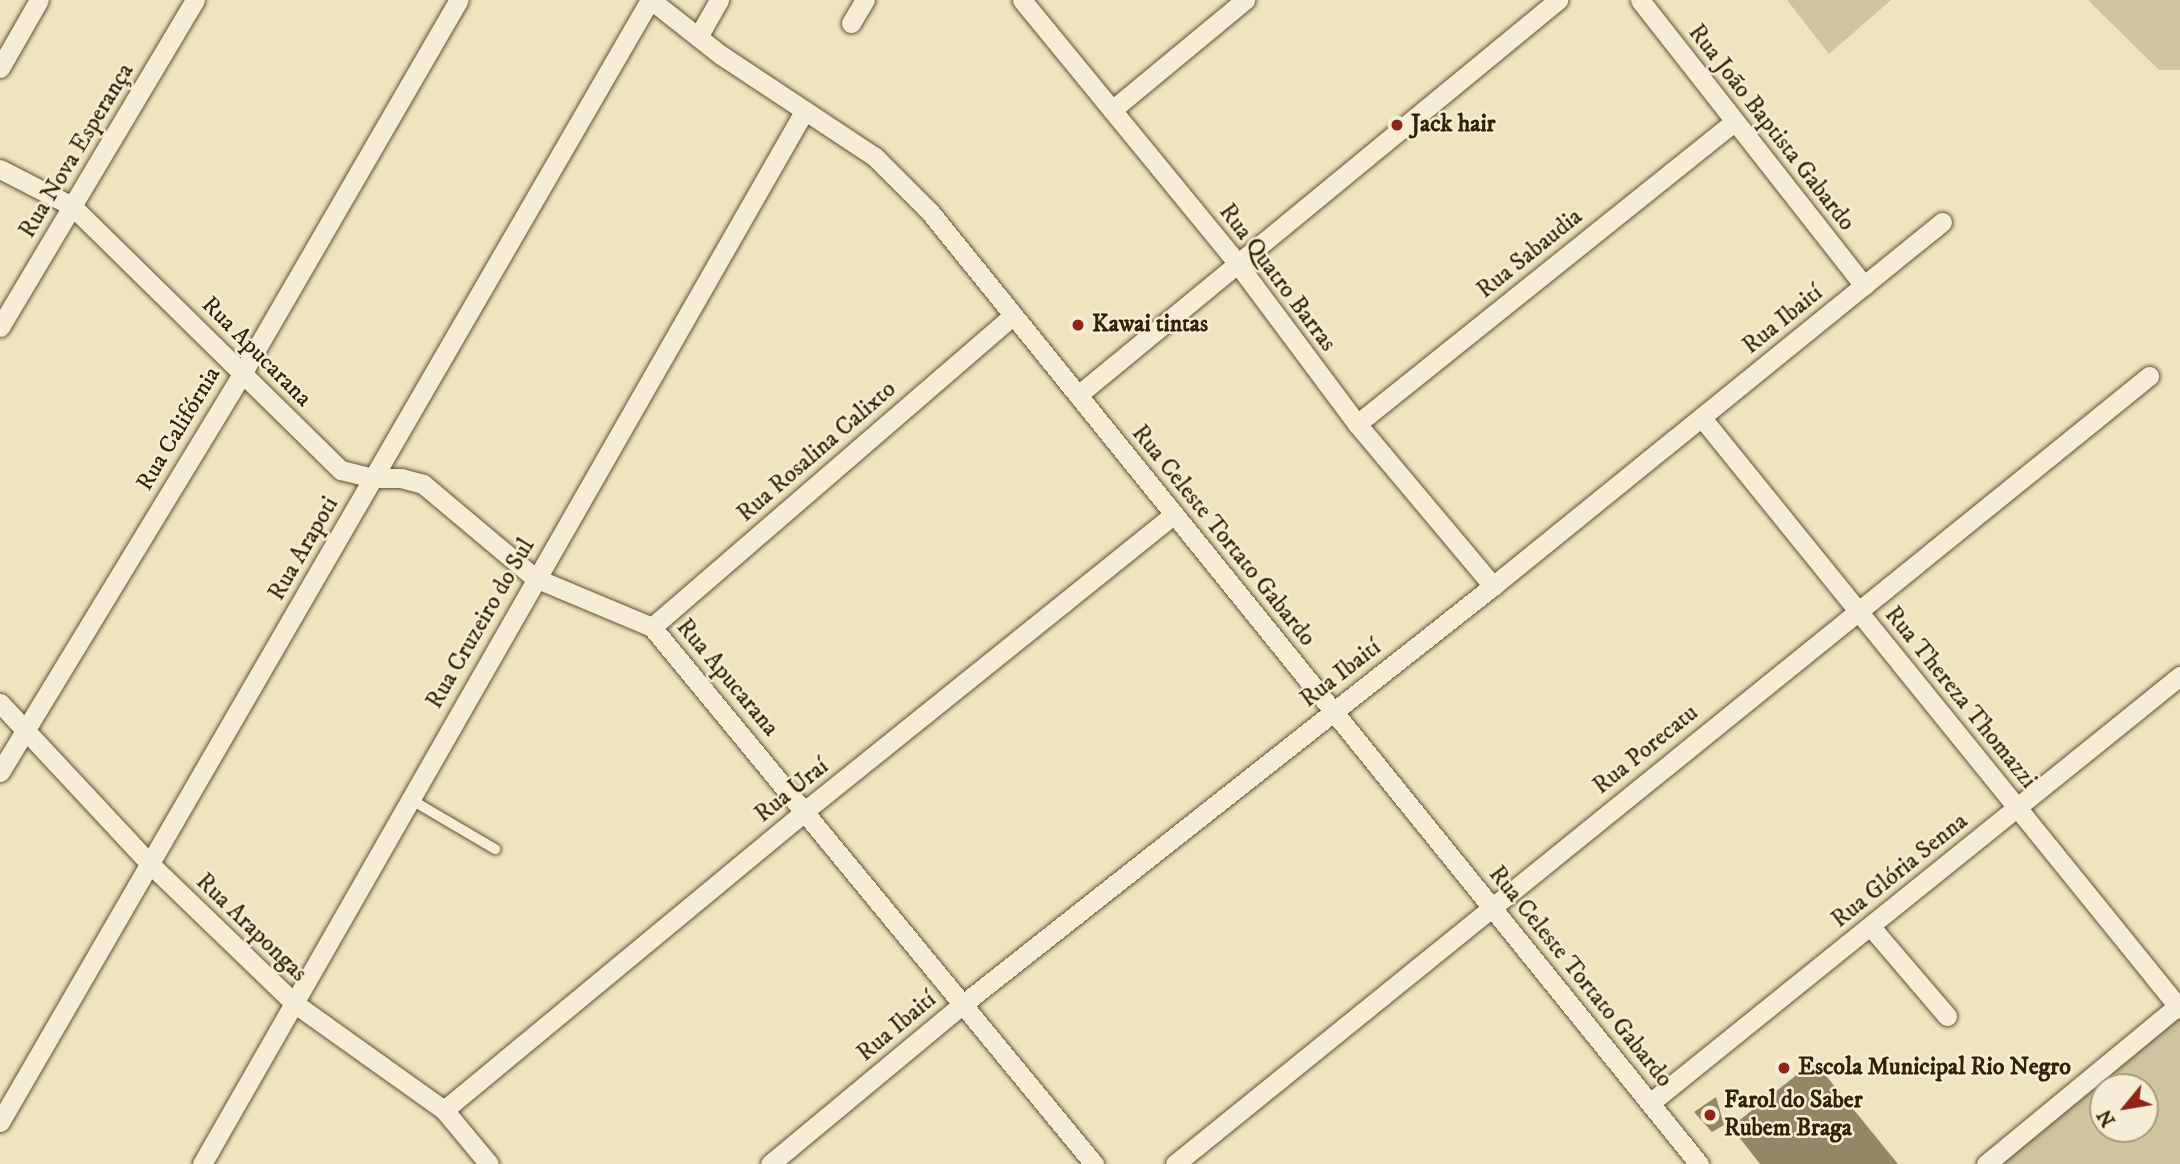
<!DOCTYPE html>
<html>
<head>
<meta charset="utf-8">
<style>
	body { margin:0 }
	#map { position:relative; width:2180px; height:1164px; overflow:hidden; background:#f0e4c0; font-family:"IM FELL DW Pica",serif }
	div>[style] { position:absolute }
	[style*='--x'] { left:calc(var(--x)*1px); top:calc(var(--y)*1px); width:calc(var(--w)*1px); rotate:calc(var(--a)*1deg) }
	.green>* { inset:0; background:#d0c3a0 }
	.building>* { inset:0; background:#968666 }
	.roads { filter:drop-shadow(0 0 2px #635133) drop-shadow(0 0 2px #635133) }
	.service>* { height:10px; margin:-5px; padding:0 5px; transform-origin:5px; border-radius:5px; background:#f5edd6 }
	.minor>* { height:19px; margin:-9.5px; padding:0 9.5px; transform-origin:9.5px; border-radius:9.5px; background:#f5edd6 }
	.dots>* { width:19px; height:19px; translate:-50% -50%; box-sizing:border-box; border:4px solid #f5edd6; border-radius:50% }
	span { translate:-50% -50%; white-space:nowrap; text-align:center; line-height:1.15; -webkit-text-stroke:5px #f5edd6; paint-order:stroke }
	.poi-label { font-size:24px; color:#342004; font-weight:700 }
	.left { translate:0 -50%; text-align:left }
	.street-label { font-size:24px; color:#342004 }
	.north { position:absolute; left:2089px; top:1073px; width:70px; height:70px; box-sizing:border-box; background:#f5edd6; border:2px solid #a89b82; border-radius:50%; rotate:240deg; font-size:19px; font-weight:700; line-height:28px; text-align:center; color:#342004 }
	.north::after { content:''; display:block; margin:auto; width:24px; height:32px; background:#8f2418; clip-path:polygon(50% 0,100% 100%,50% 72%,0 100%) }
</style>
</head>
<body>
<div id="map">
	<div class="green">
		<div style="clip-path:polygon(1787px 0,1891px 0,1829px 54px)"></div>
		<div style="clip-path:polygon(2088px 0,2180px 0,2180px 70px,2159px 70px)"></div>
		<div style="clip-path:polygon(evenodd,2177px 1015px,2180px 1019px,2180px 1164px,1995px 1164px,2177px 1015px,2103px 1087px,2145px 1087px,2145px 1129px,2103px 1129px,2103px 1087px)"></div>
	</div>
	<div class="building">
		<div style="clip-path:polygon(1814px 1061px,1898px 1164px,1760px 1164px,1731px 1127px)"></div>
		<div style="clip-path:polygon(1716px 1097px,1724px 1125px,1712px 1132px,1694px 1112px)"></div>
	</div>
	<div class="roads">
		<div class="service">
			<div style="--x:410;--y:799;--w:99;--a:30.5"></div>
		</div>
		<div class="minor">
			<div style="--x:651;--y:0;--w:89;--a:38.2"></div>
			<div style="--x:721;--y:55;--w:185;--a:33.5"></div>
			<div style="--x:875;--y:157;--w:78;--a:45"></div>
			<div style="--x:930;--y:212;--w:1224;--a:51.07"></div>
			<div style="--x:1022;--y:0;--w:340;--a:50.7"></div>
			<div style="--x:1237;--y:263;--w:201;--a:53.3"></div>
			<div style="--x:1357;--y:424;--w:212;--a:50"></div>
			<div style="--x:1640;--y:0;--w:363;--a:51.9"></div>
			<div style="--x:851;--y:23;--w:27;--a:-59"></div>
			<div style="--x:698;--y:37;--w:43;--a:-60.4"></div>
			<div style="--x:0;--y:68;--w:78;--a:-60.2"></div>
			<div style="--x:1112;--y:110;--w:173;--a:-39.6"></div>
			<div style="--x:0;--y:169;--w:81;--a:27.2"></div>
			<div style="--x:72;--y:206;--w:377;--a:44.5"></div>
			<div style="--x:341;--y:470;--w:34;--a:14"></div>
			<div style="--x:374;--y:478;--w:27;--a:0"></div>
			<div style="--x:401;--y:478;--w:23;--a:15"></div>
			<div style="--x:423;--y:484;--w:146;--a:40"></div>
			<div style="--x:535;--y:578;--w:127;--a:22.7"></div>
			<div style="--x:652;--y:627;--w:696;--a:50.54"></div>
			<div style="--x:0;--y:327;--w:381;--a:-59.2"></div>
			<div style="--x:1078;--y:395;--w:622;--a:-39.45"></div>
			<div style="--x:1702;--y:418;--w:760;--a:51.03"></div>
			<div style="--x:1357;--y:424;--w:482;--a:-38.7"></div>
			<div style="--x:652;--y:627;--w:477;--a:-40.8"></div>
			<div style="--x:0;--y:703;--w:219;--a:47"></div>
			<div style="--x:149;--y:863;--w:202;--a:44"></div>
			<div style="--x:294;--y:1003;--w:184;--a:35.5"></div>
			<div style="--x:444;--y:1110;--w:70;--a:50.2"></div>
			<div style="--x:0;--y:772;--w:468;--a:-58.7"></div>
			<div style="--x:243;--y:372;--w:430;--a:-59.9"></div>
			<div style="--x:1871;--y:927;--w:117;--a:49.5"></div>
			<div style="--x:1650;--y:1103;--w:681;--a:-38.86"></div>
			<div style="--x:444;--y:1110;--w:470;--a:-39.6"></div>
			<div style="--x:806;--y:810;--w:472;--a:-38.8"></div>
			<div style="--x:0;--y:1122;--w:1297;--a:-59.92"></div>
			<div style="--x:202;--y:1164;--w:1214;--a:-60.23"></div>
			<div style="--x:770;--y:1164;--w:251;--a:-39.7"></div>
			<div style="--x:963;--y:1004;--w:675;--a:-38.26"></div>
			<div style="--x:1493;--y:586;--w:578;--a:-39.03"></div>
			<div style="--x:1175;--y:1164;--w:1253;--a:-38.97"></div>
			<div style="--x:1986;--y:1164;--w:251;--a:-39.5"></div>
		</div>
	</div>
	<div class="dots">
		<div style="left:1397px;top:125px;background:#8f2418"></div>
		<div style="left:1078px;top:325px;background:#8f2418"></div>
		<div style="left:1784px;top:1068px;background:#8f2418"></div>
		<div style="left:1710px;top:1115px;background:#8f2418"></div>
	</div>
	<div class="poi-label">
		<span class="left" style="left:1411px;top:125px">Jack hair</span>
		<span class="left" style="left:1092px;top:325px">Kawai tintas</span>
		<span class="left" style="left:1798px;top:1068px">Escola Municipal Rio Negro</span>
		<span class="left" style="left:1724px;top:1115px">Farol do Saber<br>Rubem Braga</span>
	</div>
	<div class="street-label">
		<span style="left:1771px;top:128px;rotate:52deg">Rua João Baptista Gabardo</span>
		<span style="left:77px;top:151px;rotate:-59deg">Rua Nova Esperança</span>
		<span style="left:1530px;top:254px;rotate:-39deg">Rua Sabaudia</span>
		<span style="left:1277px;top:278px;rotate:53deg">Rua Quatro Barras</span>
		<span style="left:1783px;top:320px;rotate:-39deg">Rua Ibaití</span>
		<span style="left:256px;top:352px;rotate:45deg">Rua Apucarana</span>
		<span style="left:179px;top:429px;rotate:-59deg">Rua Califórnia</span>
		<span style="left:817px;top:452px;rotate:-41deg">Rua Rosalina Calixto</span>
		<span style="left:1223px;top:536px;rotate:51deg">Rua Celeste Tortato Gabardo</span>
		<span style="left:304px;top:549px;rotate:-60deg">Rua Arapoti</span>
		<span style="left:481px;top:624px;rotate:-60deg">Rua Cruzeiro do Sul</span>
		<span style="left:1341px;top:674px;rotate:-38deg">Rua Ibaití</span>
		<span style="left:727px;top:678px;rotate:50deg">Rua Apucarana</span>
		<span style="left:1960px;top:698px;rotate:51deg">Rua Thereza Thomazzi</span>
		<span style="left:1646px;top:750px;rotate:-39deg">Rua Porecatu</span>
		<span style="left:792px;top:791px;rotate:-39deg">Rua Uraí</span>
		<span style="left:1900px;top:871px;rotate:-39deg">Rua Glória Senna</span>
		<span style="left:251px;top:928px;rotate:44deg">Rua Arapongas</span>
		<span style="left:1580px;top:977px;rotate:51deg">Rua Celeste Tortato Gabardo</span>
		<span style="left:897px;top:1027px;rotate:-40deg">Rua Ibaití</span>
	</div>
	<div class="north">N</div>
</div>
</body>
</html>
